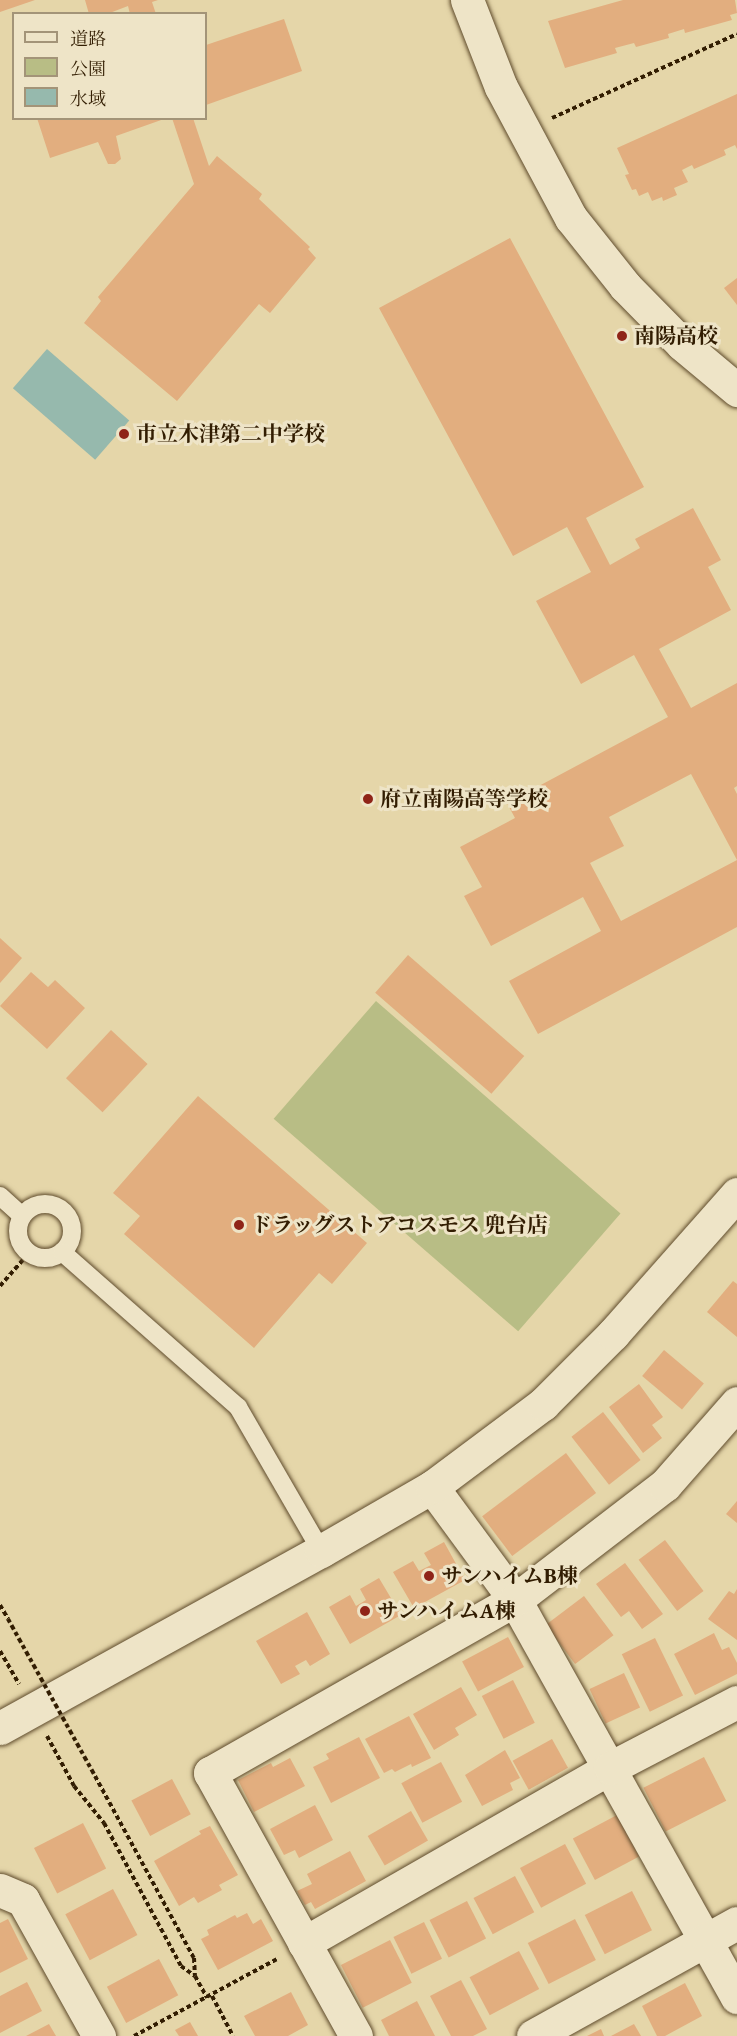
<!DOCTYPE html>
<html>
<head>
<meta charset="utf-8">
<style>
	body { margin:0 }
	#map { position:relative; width:737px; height:2036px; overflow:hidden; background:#e5d6a9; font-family:"EB Garamond","Noto Serif JP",serif }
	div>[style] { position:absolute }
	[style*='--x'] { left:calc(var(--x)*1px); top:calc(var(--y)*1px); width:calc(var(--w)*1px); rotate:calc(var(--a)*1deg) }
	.green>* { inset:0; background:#b8bd85; transform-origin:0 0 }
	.water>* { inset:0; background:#96b9ad; transform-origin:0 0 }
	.building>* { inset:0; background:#e2ae7f; transform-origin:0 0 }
	.path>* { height:4px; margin-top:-2px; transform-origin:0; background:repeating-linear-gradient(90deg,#321d02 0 4.5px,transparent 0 7.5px) }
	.roads { filter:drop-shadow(0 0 2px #5f4b2c) drop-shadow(0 0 2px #5f4b2c) }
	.lane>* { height:18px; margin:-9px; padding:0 9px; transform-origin:9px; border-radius:9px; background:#eee4c7 }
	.lane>.ring { margin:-9px; padding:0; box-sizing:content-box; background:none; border:18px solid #eee4c7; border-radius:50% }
	.street>* { height:33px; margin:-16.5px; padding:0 16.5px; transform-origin:16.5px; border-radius:16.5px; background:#eee4c7 }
	.secondary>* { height:33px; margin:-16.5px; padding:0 16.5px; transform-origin:16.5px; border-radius:16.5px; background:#eee4c7 }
	.path-bridge>* { height:4px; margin-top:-2px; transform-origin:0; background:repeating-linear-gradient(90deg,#321d02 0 4.5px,transparent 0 7.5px) }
	.dots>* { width:16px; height:16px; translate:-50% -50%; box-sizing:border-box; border:3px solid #eee4c7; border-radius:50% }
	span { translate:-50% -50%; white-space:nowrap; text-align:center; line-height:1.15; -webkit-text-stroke:6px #eee4c7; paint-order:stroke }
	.poi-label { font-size:21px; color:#321d02; font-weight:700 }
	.left { translate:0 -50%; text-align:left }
	.legend { position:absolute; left:12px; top:12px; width:195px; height:108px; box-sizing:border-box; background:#eee4c7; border:2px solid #a39478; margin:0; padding:8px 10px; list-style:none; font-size:18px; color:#321d02 }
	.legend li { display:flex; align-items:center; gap:12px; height:30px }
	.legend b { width:30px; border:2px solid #a39478 }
</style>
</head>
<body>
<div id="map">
	<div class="green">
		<div style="left:376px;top:1001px;width:324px;height:156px;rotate:41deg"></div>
	</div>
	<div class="water">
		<div style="left:47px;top:349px;width:109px;height:52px;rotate:41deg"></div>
	</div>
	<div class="building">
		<div style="clip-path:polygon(0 0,35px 0,0 12px)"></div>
		<div style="clip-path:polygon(85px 0,158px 0,152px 2px,156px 14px,130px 14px,128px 6px,107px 14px,89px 14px)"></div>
		<div style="clip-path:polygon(623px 0,735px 0,737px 13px,730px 15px,732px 20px,685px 33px,684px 29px,668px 34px,669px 38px,636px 47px,634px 43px,615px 48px,617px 53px,565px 68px,548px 21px)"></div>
		<div style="clip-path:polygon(284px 19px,302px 71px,206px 105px,206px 45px)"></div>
		<div style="clip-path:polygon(737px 94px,737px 149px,735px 145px,724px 150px,726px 155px,694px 169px,692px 165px,682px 170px,688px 182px,674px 188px,677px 195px,663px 201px,662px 197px,652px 201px,648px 192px,639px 196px,636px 189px,632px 190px,625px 175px,629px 174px,617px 148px)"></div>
		<div style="clip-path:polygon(37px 118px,164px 118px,164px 119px,116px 136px,121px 159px,115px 164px,108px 164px,98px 142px,50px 158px)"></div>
		<div style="clip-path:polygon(172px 118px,193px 118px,209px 166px,217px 156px,262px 194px,259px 199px,310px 247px,308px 249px,316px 258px,270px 313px,259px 304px,177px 401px,84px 323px,101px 301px,98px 297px,194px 184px)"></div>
		<div style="clip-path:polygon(evenodd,510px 238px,644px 487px,586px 518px,610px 565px,640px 548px,635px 539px,693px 508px,721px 560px,708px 567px,731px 610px,659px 649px,691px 708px,737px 683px,737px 786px,734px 788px,737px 794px,737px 927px,538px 1034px,509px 981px,601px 931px,583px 897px,491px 946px,464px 896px,482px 887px,460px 847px,515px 818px,507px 803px,668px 717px,634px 655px,581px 684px,536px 601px,591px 572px,567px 527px,513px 556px,379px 308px,510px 238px,691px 774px,737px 860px,621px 921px,590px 863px,624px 846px,609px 817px,691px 774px)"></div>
		<div style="clip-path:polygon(737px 278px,737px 305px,724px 288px)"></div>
		<div style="clip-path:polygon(0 938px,22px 958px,0 983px)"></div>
		<div style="left:408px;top:955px;width:154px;height:50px;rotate:41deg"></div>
		<div style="clip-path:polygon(31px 972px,48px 987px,55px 980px,85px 1008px,47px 1049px,0 1006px)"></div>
		<div style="left:111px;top:1030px;width:50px;height:66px;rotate:43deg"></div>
		<div style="clip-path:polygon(198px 1096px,367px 1243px,332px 1284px,319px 1273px,254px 1348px,124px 1234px,140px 1216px,113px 1193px)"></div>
		<div style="clip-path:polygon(733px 1281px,737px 1284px,737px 1337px,707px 1312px)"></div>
		<div style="left:664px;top:1350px;width:52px;height:34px;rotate:40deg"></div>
		<div style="clip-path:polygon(639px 1384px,663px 1417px,652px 1425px,662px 1438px,643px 1453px,609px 1407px)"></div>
		<div style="left:603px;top:1412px;width:61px;height:40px;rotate:52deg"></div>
		<div style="left:566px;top:1453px;width:50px;height:105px;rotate:53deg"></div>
		<div style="clip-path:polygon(737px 1501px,737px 1523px,726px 1514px)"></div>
		<div style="left:665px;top:1540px;width:64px;height:33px;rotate:53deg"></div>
		<div style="clip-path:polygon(444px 1542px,465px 1580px,414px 1608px,393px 1572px,413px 1561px,419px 1571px,431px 1565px,424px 1553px)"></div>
		<div style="clip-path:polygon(625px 1563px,663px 1614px,642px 1629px,629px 1611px,621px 1617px,596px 1584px)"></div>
		<div style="clip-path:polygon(379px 1578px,401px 1615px,350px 1644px,329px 1607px,350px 1595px,356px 1606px,366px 1600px,360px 1589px)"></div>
		<div style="clip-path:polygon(737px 1589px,737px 1640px,708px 1619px,729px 1591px,734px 1594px)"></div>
		<div style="left:584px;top:1596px;width:49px;height:48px;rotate:53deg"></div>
		<div style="clip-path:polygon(307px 1612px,330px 1654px,310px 1666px,306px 1660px,295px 1666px,300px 1674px,281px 1684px,256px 1641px)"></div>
		<div style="clip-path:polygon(714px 1633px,722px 1650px,729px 1647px,737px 1663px,737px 1674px,695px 1695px,674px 1654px)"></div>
		<div style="left:508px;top:1637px;width:34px;height:52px;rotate:62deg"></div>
		<div style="left:655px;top:1638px;width:64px;height:37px;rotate:64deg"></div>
		<div style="left:624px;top:1673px;width:38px;height:38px;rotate:65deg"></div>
		<div style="left:513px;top:1680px;width:48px;height:35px;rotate:63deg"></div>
		<div style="clip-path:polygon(461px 1687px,477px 1715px,455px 1728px,459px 1735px,434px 1750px,413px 1714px)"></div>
		<div style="clip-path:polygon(409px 1716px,431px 1758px,412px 1767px,411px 1764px,395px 1772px,392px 1769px,384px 1773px,365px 1739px)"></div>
		<div style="clip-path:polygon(359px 1737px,380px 1778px,331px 1803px,313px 1767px,329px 1759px,326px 1754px)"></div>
		<div style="left:552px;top:1739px;width:33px;height:45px;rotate:61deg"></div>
		<div style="clip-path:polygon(505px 1750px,520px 1778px,510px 1783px,513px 1790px,482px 1806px,465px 1775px)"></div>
		<div style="left:704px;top:1757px;width:49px;height:68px;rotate:63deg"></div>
		<div style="clip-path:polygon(290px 1758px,305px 1786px,254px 1812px,238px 1780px,271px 1763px,273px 1767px)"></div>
		<div style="left:441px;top:1762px;width:45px;height:45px;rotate:62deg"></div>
		<div style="left:172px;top:1779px;width:40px;height:46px;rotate:62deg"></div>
		<div style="clip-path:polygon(315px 1805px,333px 1840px,299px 1858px,295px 1850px,284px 1855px,270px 1829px)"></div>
		<div style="left:411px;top:1811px;width:34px;height:50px;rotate:60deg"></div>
		<div style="left:617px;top:1815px;width:47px;height:50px;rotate:62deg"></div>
		<div style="left:83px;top:1823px;width:51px;height:55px;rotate:63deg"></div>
		<div style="clip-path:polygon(210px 1826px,238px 1875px,219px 1885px,222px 1890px,198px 1903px,194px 1897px,179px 1906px,154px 1861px,201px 1834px,199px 1831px)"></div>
		<div style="left:565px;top:1844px;width:45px;height:51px;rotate:62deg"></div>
		<div style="clip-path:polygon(350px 1851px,366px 1881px,315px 1909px,311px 1902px,305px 1905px,297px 1891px,312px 1884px,307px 1874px)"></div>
		<div style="left:515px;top:1876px;width:41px;height:47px;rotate:62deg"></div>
		<div style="left:113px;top:1889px;width:52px;height:54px;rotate:62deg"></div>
		<div style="left:632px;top:1891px;width:44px;height:53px;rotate:63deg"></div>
		<div style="left:467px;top:1901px;width:42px;height:42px;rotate:63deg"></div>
		<div style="clip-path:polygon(247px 1913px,253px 1924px,261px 1919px,273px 1941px,218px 1970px,201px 1939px,209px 1935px,207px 1930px,235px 1915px,237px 1918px)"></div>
		<div style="clip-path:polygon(8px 1919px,28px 1959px,0 1973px,0 1923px)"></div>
		<div style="left:575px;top:1919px;width:46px;height:53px;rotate:63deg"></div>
		<div style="left:424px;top:1922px;width:41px;height:34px;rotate:64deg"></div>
		<div style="left:390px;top:1940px;width:48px;height:55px;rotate:63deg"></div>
		<div style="left:519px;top:1951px;width:43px;height:56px;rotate:62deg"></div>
		<div style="left:159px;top:1959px;width:41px;height:59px;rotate:62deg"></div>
		<div style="clip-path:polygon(461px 1980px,487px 2029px,473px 2036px,451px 2036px,430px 1996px)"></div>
		<div style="clip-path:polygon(27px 1982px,42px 2011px,0 2033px,0 1996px)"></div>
		<div style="clip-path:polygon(685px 1983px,702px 2016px,665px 2036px,657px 2036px,642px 2006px)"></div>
		<div style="clip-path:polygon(291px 1992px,308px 2025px,288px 2036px,255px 2036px,244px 2016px)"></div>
		<div style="clip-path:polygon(417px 2001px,435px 2036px,389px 2036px,381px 2020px)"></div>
		<div style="clip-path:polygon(190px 2022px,198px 2036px,179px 2036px,175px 2030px)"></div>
		<div style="clip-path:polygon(49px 2024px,56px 2036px,26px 2036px)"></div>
		<div style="clip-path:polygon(634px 2024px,641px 2036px,611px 2036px)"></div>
		<div style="clip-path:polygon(601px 2029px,604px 2036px,587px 2036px)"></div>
	</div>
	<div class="path">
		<div style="--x:552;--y:118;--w:203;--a:-24.4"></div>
		<div style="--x:0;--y:1286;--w:44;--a:-48.7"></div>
		<div style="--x:0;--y:1605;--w:16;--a:60"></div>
		<div style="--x:0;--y:1651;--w:38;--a:60"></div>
		<div style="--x:47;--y:1736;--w:57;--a:61.6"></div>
		<div style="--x:74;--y:1786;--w:48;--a:51"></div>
		<div style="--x:104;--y:1823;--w:162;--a:61.7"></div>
		<div style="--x:181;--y:1966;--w:17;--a:36"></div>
		<div style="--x:95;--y:1776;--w:207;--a:61.5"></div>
		<div style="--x:194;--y:1958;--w:18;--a:87"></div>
		<div style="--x:195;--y:1976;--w:25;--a:61"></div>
		<div style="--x:212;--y:1996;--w:45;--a:62.3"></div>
		<div style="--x:134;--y:2036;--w:162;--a:-28.3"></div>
	</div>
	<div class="roads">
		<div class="lane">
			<div style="--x:0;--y:1196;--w:30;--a:42"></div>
			<div class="ring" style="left:18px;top:1204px;width:36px;height:36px"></div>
			<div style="--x:62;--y:1252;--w:235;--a:41.4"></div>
			<div style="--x:238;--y:1407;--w:166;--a:60"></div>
		</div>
		<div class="street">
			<div style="--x:432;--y:1487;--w:140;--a:53.7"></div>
			<div style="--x:515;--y:1600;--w:455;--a:60.8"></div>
			<div style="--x:0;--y:1890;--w:25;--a:23"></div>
			<div style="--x:23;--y:1900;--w:156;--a:60.8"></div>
			<div style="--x:304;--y:1943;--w:353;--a:-29.8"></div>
			<div style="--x:610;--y:1768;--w:143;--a:-27.5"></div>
			<div style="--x:356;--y:2036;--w:301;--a:-119"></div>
			<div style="--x:210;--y:1773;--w:351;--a:-29.6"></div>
			<div style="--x:515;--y:1600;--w:189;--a:-37.5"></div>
			<div style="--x:665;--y:1485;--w:109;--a:-48.7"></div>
			<div style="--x:533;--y:2036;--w:233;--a:-29"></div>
		</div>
		<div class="secondary">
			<div style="--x:467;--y:0;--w:93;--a:68.7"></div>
			<div style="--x:501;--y:87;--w:149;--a:61.9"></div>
			<div style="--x:571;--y:218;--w:87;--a:51.5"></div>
			<div style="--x:625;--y:286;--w:81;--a:45.5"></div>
			<div style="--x:682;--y:344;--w:72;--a:39.9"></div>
			<div style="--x:0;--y:1728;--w:367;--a:-28.9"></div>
			<div style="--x:321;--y:1551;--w:128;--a:-30"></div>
			<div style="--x:432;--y:1487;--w:139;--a:-36.8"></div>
			<div style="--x:543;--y:1404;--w:99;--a:-45"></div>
			<div style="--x:613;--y:1334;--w:187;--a:-48.5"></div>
		</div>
	</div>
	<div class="path-bridge">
		<div style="--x:8;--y:1619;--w:179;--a:61"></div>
	</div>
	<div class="dots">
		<div style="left:622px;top:336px;background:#8f2418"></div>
		<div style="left:124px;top:434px;background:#8f2418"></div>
		<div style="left:368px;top:799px;background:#8f2418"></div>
		<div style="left:239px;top:1225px;background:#8f2418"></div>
		<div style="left:429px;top:1576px;background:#8f2418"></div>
		<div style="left:365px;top:1611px;background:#8f2418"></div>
	</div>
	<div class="poi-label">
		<span class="left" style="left:634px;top:336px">南陽高校</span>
		<span class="left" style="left:136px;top:434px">市立木津第二中学校</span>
		<span class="left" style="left:380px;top:799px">府立南陽高等学校</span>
		<span class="left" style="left:251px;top:1225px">ドラッグストアコスモス 兜台店</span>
		<span class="left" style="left:441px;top:1576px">サンハイムB棟</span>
		<span class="left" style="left:377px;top:1611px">サンハイムA棟</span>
	</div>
	<ul class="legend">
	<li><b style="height:8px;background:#eee4c7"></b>道路</li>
	<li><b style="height:16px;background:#b8bd85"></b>公園</li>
	<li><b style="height:16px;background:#96b9ad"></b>水域</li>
	</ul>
</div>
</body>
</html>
